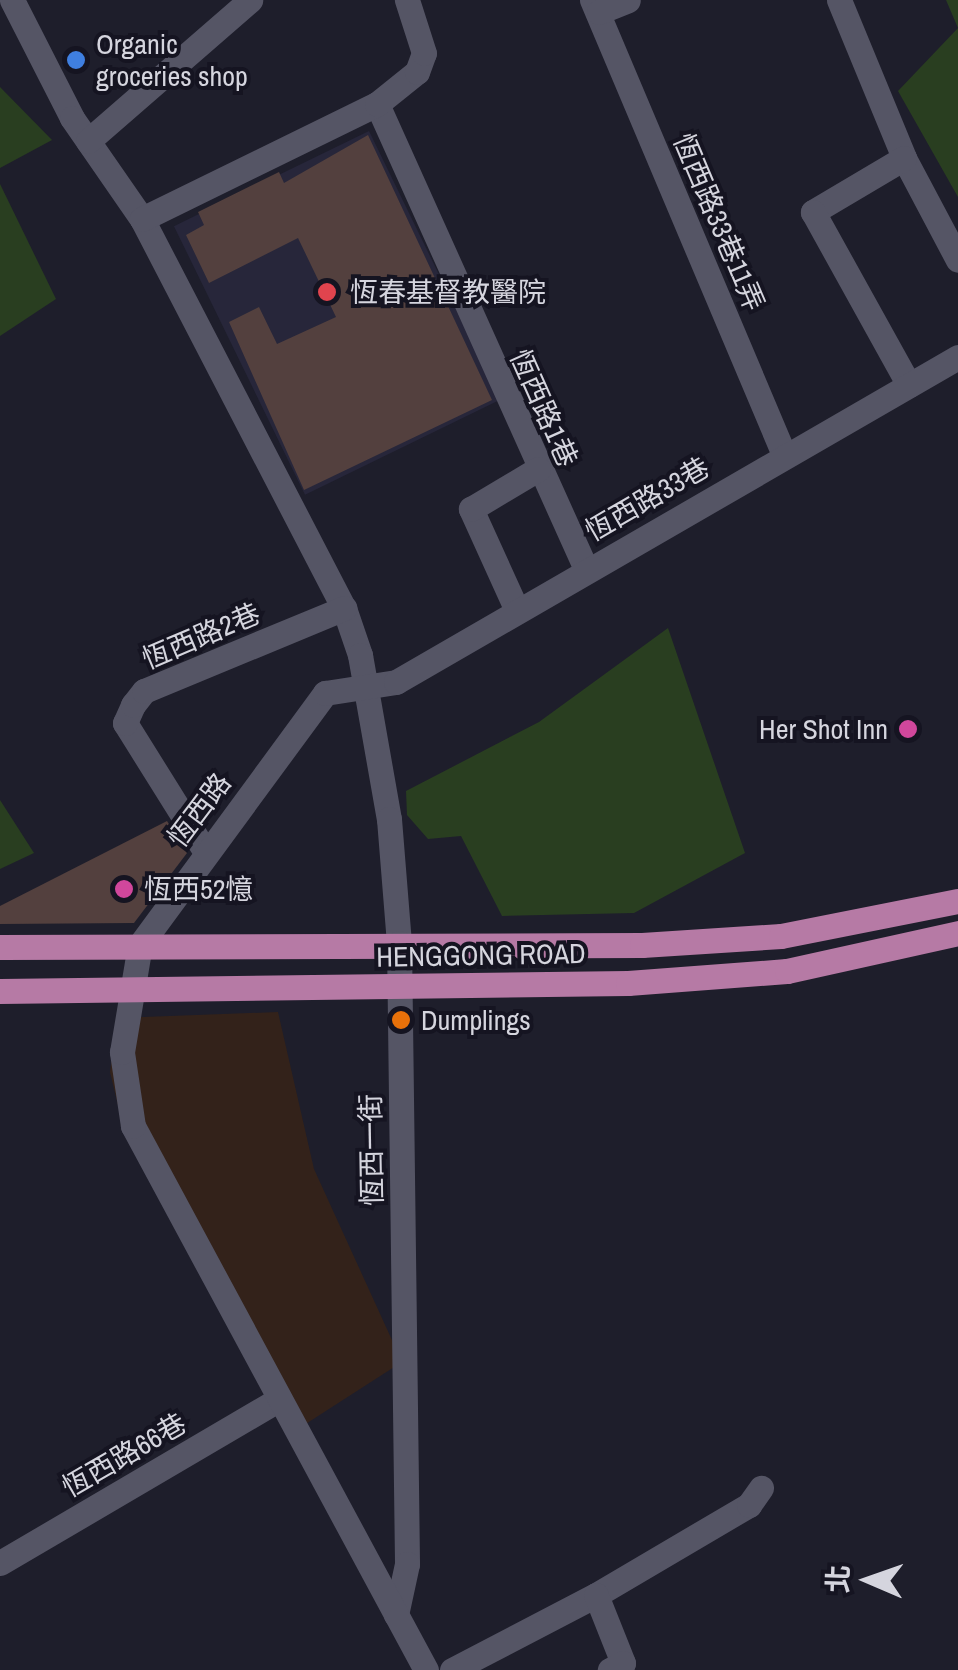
<!DOCTYPE html>
<html>
<head>
<meta charset="utf-8">
<style>
	body { margin:0 }
	#map { position:relative; width:958px; height:1670px; overflow:hidden; background:#1e1e2b; font-family:"Archivo Narrow","Noto Sans TC",sans-serif }
	div>[style] { position:absolute }
	[style*='--x'] { left:calc(var(--x)*1px); top:calc(var(--y)*1px); width:calc(var(--w)*1px); rotate:calc(var(--a)*1deg) }
	.built>* { inset:0; background:#27263a; transform-origin:0 0 }
	.industrial>* { inset:0; background:#33221a }
	.green>* { inset:0; background:#293e20 }
	.building>* { inset:0; background:#53403e }
	.minor>* { height:25px; margin:-12.5px; padding:0 12.5px; transform-origin:12.5px; border-radius:12.5px; background:#555565 }
	.major>* { height:25px; margin:-12.5px; padding:0 12.5px; transform-origin:12.5px; border-radius:12.5px; background:#b67aa5 }
	.dots>* { width:28px; height:28px; translate:-50% -50%; box-sizing:border-box; border:5px solid #151421; border-radius:50% }
	span { translate:-50% -50%; white-space:nowrap; text-align:center; line-height:1.15; -webkit-text-stroke:8px #151421; paint-order:stroke }
	.poi-label { font-size:28px; color:#d5d5de }
	.left { translate:0 -50%; text-align:left }
	.right { translate:-100% -50%; text-align:right }
	.street-label { font-size:28px; color:#d5d5de }
	.north { position:absolute; left:818px; top:1530px; width:100px; height:100px; -webkit-text-stroke:8px #151421; paint-order:stroke; rotate:272deg; font-size:28px; font-weight:700; line-height:40px; text-align:center; color:#d5d5de }
	.north::after { content:''; display:block; margin:auto; width:35px; height:45px; background:#d5d5de; clip-path:polygon(50% 0,100% 100%,50% 72%,0 100%) }
</style>
</head>
<body>
<div id="map">
	<div class="built">
		<div style="left:369px;top:131px;width:299px;height:217px;rotate:64deg"></div>
	</div>
	<div class="industrial">
		<div style="clip-path:polygon(278px 1012px,314px 1169px,402px 1362px,287px 1436px,124px 1130px,110px 1072px,117px 1018px)"></div>
	</div>
	<div class="green">
		<div style="clip-path:polygon(946px 0,958px 0,958px 197px,898px 91px,958px 28px)"></div>
		<div style="clip-path:polygon(0 87px,52px 140px,0 168px)"></div>
		<div style="clip-path:polygon(0 184px,56px 299px,0 336px)"></div>
		<div style="clip-path:polygon(668px 628px,745px 853px,634px 913px,502px 916px,461px 836px,428px 839px,407px 815px,406px 791px,539px 722px)"></div>
		<div style="clip-path:polygon(0 800px,34px 853px,0 869px)"></div>
	</div>
	<div class="building">
		<div style="clip-path:polygon(368px 135px,492px 400px,304px 490px,229px 322px,259px 307px,277px 344px,336px 317px,298px 238px,209px 283px,186px 235px,204px 225px,198px 212px,279px 172px,284px 183px)"></div>
		<div style="clip-path:polygon(167px 821px,187px 853px,134px 923px,0 924px,0 906px)"></div>
	</div>
	<div class="minor">
		<div style="--x:12;--y:0;--w:132;--a:63"></div>
		<div style="--x:72;--y:118;--w:123;--a:55.3"></div>
		<div style="--x:142;--y:219;--w:438;--a:62.6"></div>
		<div style="--x:344;--y:608;--w:50;--a:71.2"></div>
		<div style="--x:360;--y:655;--w:167;--a:80"></div>
		<div style="--x:389;--y:819;--w:124;--a:85.4"></div>
		<div style="--x:399;--y:943;--w:621;--a:89.26"></div>
		<div style="--x:407;--y:1564;--w:52;--a:102.2"></div>
		<div style="--x:592;--y:0;--w:494;--a:67.1"></div>
		<div style="--x:839;--y:0;--w:171;--a:67.6"></div>
		<div style="--x:904;--y:158;--w:115;--a:62.1"></div>
		<div style="--x:599;--y:12;--w:31;--a:-22"></div>
		<div style="--x:377;--y:104;--w:510;--a:65.8"></div>
		<div style="--x:88;--y:141;--w:215;--a:-41"></div>
		<div style="--x:904;--y:158;--w:106;--a:149.3"></div>
		<div style="--x:813;--y:212;--w:198;--a:61"></div>
		<div style="--x:142;--y:219;--w:262;--a:-26.1"></div>
		<div style="--x:377;--y:104;--w:51;--a:-38.7"></div>
		<div style="--x:417;--y:72;--w:20;--a:-70"></div>
		<div style="--x:424;--y:53;--w:56;--a:-107.8"></div>
		<div style="--x:515;--y:606;--w:107;--a:-114.4"></div>
		<div style="--x:471;--y:509;--w:78;--a:-30.8"></div>
		<div style="--x:205;--y:851;--w:151;--a:-122"></div>
		<div style="--x:125;--y:723;--w:20;--a:-66"></div>
		<div style="--x:133;--y:705;--w:18;--a:-52"></div>
		<div style="--x:144;--y:691;--w:217;--a:-22.5"></div>
		<div style="--x:0;--y:1563;--w:324;--a:-30.4"></div>
		<div style="--x:596;--y:1595;--w:178;--a:-30.5"></div>
		<div style="--x:749;--y:1505;--w:21;--a:-55"></div>
		<div style="--x:426;--y:1670;--w:618;--a:-118.31"></div>
		<div style="--x:133;--y:1126;--w:75;--a:-98.5"></div>
		<div style="--x:122;--y:1052;--w:109;--a:-80.5"></div>
		<div style="--x:140;--y:945;--w:313;--a:-53.7"></div>
		<div style="--x:325;--y:693;--w:72;--a:-8.8"></div>
		<div style="--x:396;--y:682;--w:649;--a:-30.04"></div>
		<div style="--x:452;--y:1670;--w:162;--a:-27.5"></div>
		<div style="--x:596;--y:1595;--w:73;--a:68.3"></div>
		<div style="--x:623;--y:1663;--w:15;--a:152"></div>
	</div>
	<div class="major">
		<div style="--x:0;--y:947;--w:642;--a:-0.18"></div>
		<div style="--x:642;--y:945;--w:139;--a:-3.7"></div>
		<div style="--x:781;--y:936;--w:180;--a:-11.2"></div>
		<div style="--x:0;--y:991;--w:628;--a:-0.73"></div>
		<div style="--x:628;--y:983;--w:159;--a:-4.3"></div>
		<div style="--x:787;--y:971;--w:175;--a:-12.5"></div>
	</div>
	<div class="dots">
		<div style="left:76px;top:60px;background:#3f7fe0"></div>
		<div style="left:327px;top:292px;background:#e0444e"></div>
		<div style="left:908px;top:729px;background:#d1479c"></div>
		<div style="left:124px;top:889px;background:#d1479c"></div>
		<div style="left:401px;top:1020px;background:#e8710a"></div>
	</div>
	<div class="poi-label">
		<span class="left" style="left:96px;top:60px">Organic<br>groceries shop</span>
		<span class="left" style="left:350px;top:292px">恆春基督教醫院</span>
		<span class="right" style="left:888px;top:729px">Her Shot Inn</span>
		<span class="left" style="left:144px;top:889px">恆西52憶</span>
		<span class="left" style="left:421px;top:1020px">Dumplings</span>
	</div>
	<div class="street-label">
		<span style="left:719px;top:222px;rotate:67deg">恆西路33巷11弄</span>
		<span style="left:544px;top:408px;rotate:66deg">恆西路1巷</span>
		<span style="left:647px;top:499px;rotate:-30deg">恆西路33巷</span>
		<span style="left:201px;top:636px;rotate:-23deg">恆西路2巷</span>
		<span style="left:199px;top:810px;rotate:-53deg">恆西路</span>
		<span style="left:481px;top:955px;rotate:-1deg">HENGGONG ROAD</span>
		<span style="left:371px;top:1150px;rotate:-91deg">恆西一街</span>
		<span style="left:124px;top:1455px;rotate:-30deg">恆西路66巷</span>
	</div>
	<div class="north">北</div>
</div>
</body>
</html>
